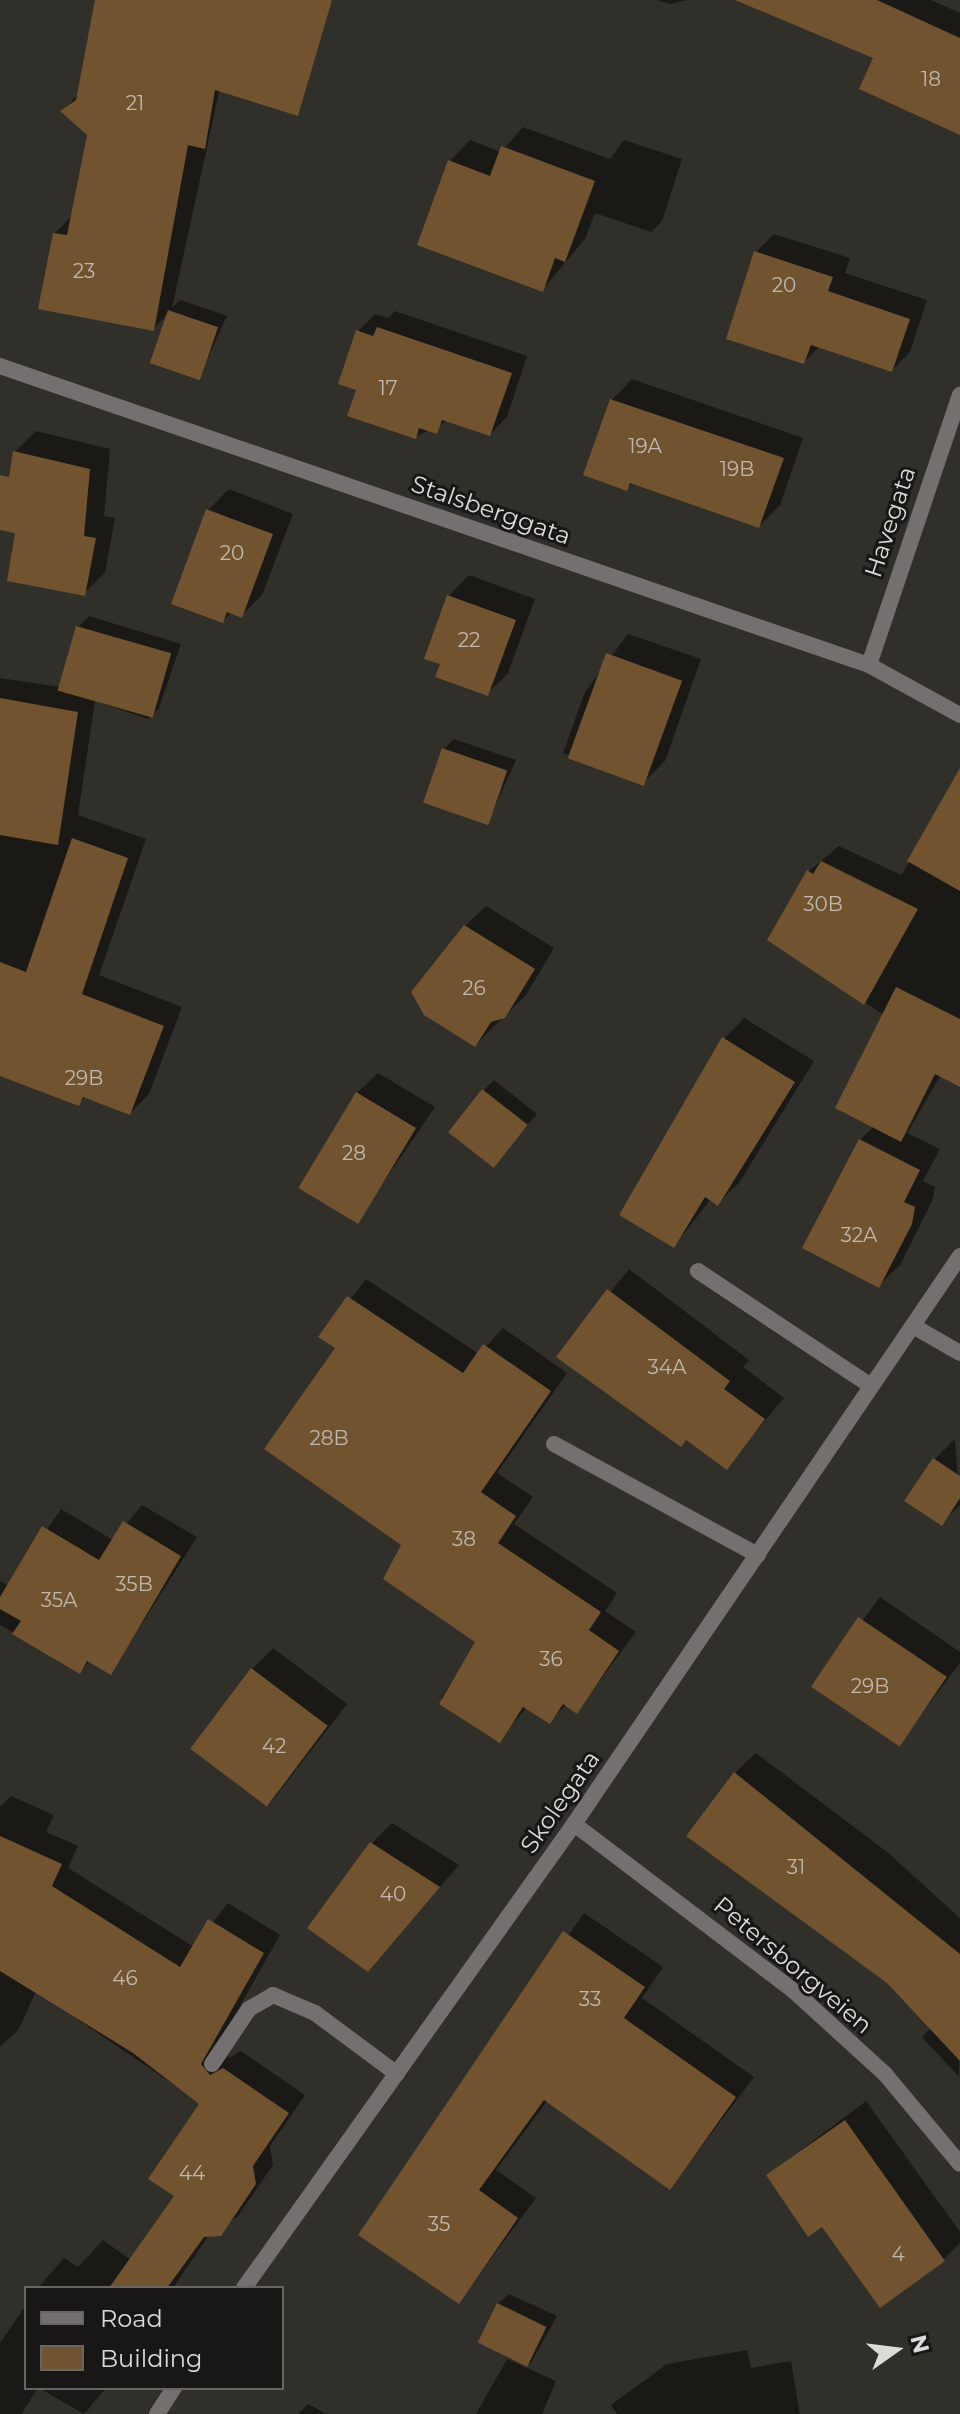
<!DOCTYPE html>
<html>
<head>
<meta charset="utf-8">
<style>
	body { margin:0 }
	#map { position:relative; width:960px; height:2414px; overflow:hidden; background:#312f2a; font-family:Montserrat,sans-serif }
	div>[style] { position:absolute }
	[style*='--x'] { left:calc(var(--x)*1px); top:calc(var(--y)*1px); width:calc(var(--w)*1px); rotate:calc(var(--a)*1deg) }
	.shadow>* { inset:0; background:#0007 }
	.building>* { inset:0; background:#715330; transform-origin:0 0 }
	.lane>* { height:16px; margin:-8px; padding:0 8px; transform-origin:8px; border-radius:8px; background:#73706f }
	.street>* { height:16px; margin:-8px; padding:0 8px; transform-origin:8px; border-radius:8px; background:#73706f }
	span { translate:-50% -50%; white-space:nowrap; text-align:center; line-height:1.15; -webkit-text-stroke:6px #181715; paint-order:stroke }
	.number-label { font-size:20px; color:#c1b9ae }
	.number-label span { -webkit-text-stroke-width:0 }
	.street-label { font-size:24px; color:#dcdbd8 }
	.legend { position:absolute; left:24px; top:2286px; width:260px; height:104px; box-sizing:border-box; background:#181715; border:2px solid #666563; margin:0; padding:10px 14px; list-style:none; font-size:24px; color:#dcdbd8 }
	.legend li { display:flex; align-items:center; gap:16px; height:40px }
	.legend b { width:40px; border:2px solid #666563 }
	.north { position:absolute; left:856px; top:2310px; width:80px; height:80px; -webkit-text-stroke:6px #181715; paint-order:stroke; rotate:76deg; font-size:22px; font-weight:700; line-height:32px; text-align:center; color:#dcdbd8 }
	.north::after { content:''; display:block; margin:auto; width:28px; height:36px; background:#dcdbd8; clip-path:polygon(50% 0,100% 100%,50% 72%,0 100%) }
</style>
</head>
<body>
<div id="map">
	<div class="shadow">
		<div style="clip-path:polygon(172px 0,239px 0,172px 308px,180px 300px,227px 316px,199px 377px,168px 314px,153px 329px,54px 234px,73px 215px,89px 134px,63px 110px)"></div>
		<div style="clip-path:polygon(657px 0,687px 0,670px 4px)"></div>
		<div style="clip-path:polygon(740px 0,931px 0,960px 13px,960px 130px,876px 57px)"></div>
		<div style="clip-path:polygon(523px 127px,610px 159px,624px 140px,682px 159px,662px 221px,651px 232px,595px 213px,585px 239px,543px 289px,450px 161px,470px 140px,501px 152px)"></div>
		<div style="clip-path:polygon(774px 234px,850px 258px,845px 273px,927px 300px,910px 352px,892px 370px,820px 346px,804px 362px,756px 252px)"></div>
		<div style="clip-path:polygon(395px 311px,527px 356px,507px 417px,490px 434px,449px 420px,415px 437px,358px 388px,358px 331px,375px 314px,388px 318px)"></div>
		<div style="clip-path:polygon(632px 379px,803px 438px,780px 505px,759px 526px,633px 482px,627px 489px,612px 400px)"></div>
		<div style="clip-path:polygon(36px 431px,110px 449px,104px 516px,115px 518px,105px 573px,84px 593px,18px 531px,15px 452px)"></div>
		<div style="clip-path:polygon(229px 489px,293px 514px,262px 595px,241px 616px,232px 612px,223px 621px,208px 510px)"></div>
		<div style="clip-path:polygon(469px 575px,535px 599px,508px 673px,487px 694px,442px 663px,449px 596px)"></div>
		<div style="clip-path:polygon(89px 616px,181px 644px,159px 708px,148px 719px,95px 701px,78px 815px,146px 839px,99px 975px,182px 1007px,149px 1094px,130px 1113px,86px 1096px,78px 1104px,0 1073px,0 678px,60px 687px,78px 627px)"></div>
		<div style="clip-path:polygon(628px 634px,701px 659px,665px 761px,644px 782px,563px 753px,585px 692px)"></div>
		<div style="clip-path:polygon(454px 739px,516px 760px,488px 822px,444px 749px)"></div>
		<div style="clip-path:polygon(960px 786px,960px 1085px,941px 1075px,907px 1133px,940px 1149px,923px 1181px,935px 1187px,932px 1201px,900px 1265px,879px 1285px,860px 1140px,874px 1126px,884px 1015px,770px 939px,808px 872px,839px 846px,901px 875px)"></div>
		<div style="clip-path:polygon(486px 906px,554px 948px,526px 995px,475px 1045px,465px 926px)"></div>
		<div style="clip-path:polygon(744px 1018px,814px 1061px,739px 1183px,718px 1203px,711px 1199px,674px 1246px,724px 1039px)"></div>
		<div style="clip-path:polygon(378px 1073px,435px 1107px,357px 1221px,357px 1093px)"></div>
		<div style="clip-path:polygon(494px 1080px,537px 1114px,493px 1166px,484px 1090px)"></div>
		<div style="clip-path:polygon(629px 1269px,749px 1360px,743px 1367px,784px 1398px,726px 1467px,559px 1356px)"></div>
		<div style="clip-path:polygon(366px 1279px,479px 1354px,503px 1328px,567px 1373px,497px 1473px,533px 1497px,514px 1524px,617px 1593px,605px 1611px,636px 1632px,577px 1711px,567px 1704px,549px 1722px,527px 1707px,499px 1740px,441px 1698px,478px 1641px,404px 1544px,338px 1348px,321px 1337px)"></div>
		<div style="clip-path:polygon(955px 1439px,960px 1505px,941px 1523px,934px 1460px)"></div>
		<div style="clip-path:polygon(142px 1505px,197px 1537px,111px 1672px,91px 1660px,80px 1671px,0 1625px,0 1581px,9px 1586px,61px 1509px,113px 1540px)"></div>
		<div style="clip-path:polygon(880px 1597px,960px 1652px,960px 1663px,899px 1744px,814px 1686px)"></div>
		<div style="clip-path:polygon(273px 1648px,347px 1704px,268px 1806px,252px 1669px)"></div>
		<div style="clip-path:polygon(756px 1753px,886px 1851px,960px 1918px,959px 2077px,922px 2037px,932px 2027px,735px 1773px)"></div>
		<div style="clip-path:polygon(11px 1796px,54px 1815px,46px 1832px,78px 1846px,68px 1868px,194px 1947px,228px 1903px,280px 1935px,218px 2045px,229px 2058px,241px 2051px,305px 2095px,270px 2146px,273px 2165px,238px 2216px,209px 2235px,173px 2288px,38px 2288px,64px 2258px,78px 2267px,103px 2240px,131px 2260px,177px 2196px,202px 2104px,36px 1991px,19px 2029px,0 2047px,0 1807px)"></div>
		<div style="clip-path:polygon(392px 1823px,459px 1865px,368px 1970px,371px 1844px)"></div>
		<div style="clip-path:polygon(584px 1913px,663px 1967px,642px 1998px,754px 2077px,670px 2188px,548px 2100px,496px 2170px,536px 2198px,459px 2302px,361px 2234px)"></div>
		<div style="clip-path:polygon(866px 2101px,960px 2232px,960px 2243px,944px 2259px,880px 2305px,823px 2224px,768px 2175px)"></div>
		<div style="clip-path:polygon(509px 2294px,557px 2316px,530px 2364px,498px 2304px)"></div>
		<div style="clip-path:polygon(26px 2305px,26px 2388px,38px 2388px,21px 2414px,0 2414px,0 2343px)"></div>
		<div style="clip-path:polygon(747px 2350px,751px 2368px,791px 2361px,800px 2414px,617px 2414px,611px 2405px,667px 2364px)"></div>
		<div style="clip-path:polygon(507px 2359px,556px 2381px,542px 2414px,476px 2414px)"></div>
		<div style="clip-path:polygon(39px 2388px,106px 2388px,84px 2414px)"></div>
		<div style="clip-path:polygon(308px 2404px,327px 2414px,298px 2414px)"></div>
	</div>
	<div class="building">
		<div style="clip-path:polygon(95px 0,332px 0,298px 116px,215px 90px,205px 149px,188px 145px,154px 331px,38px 309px,53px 233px,67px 235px,87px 135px,60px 111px,76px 100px)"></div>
		<div style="clip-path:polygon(735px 0,877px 0,960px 38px,960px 135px,859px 89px,873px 58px)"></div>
		<div style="clip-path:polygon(501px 146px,595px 181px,565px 262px,555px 258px,543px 292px,417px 245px,448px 160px,490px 176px)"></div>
		<div style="clip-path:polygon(754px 251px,833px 277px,828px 291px,910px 319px,892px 372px,811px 345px,804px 364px,726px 339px)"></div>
		<div style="left:168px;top:310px;width:53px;height:56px;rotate:19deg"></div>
		<div style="clip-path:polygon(377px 327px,512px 373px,490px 436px,442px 420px,437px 434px,419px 428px,416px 439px,347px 416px,356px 390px,338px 384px,356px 330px,373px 336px)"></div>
		<div style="clip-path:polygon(610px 399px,784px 458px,759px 528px,630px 483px,627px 491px,583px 475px)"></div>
		<div style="clip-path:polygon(13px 451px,90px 469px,84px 536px,96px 538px,85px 596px,7px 581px,15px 533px,0 530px,0 475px,9px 477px)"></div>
		<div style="clip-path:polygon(206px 509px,273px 534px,242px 618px,227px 612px,223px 623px,171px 604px)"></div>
		<div style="clip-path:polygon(447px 595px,516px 620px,488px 696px,435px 677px,440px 664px,424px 659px)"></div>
		<div style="left:76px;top:626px;width:99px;height:67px;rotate:16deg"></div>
		<div style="left:606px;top:653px;width:81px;height:112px;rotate:20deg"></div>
		<div style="clip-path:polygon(0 698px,78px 712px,58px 845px,0 835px)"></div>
		<div style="left:442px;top:748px;width:69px;height:58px;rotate:19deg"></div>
		<div style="clip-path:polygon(960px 768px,960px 891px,907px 861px)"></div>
		<div style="clip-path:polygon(72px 838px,128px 858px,82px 994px,164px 1026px,130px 1115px,83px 1097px,79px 1106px,0 1076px,0 962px,26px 972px)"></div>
		<div style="clip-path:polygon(821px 861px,918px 909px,864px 1005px,767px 940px,807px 870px,813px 874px)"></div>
		<div style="clip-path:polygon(464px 925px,535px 969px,505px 1018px,491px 1022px,475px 1047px,424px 1015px,411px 992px)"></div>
		<div style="clip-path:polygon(896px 987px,960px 1019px,960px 1087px,935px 1074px,901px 1142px,835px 1108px)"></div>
		<div style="clip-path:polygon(722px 1037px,795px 1082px,718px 1206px,705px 1197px,674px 1248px,619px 1215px)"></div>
		<div style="left:482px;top:1089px;width:58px;height:55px;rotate:38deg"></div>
		<div style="left:356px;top:1092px;width:70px;height:112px;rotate:31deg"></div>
		<div style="clip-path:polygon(859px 1139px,920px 1170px,904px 1202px,915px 1207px,912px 1224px,879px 1288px,802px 1248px)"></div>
		<div style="clip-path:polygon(607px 1289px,730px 1381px,724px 1389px,765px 1419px,727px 1470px,686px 1440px,681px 1447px,556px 1357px)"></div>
		<div style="clip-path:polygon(347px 1296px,463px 1373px,483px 1344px,551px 1391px,481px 1492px,516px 1516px,498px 1543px,601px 1612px,589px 1630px,619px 1651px,577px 1714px,563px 1704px,550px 1724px,523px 1707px,500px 1743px,439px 1704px,475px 1642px,383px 1579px,401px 1545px,264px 1449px,335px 1348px,318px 1337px)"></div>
		<div style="clip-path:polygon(933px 1458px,960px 1476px,960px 1498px,942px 1526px,904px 1501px)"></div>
		<div style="clip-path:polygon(123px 1521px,181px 1556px,111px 1675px,87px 1661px,80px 1674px,12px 1634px,21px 1621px,0 1609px,0 1597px,42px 1526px,99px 1560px)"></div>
		<div style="left:858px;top:1617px;width:107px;height:84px;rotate:34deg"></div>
		<div style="left:251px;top:1668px;width:96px;height:101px;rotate:37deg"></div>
		<div style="clip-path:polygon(734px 1772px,960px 1954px,960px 2061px,887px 1983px,686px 1836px)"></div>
		<div style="clip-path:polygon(0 1836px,62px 1864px,52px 1886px,180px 1967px,208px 1919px,264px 1953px,201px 2064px,210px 2075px,223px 2068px,289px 2113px,253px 2166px,256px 2184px,221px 2236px,204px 2237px,167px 2288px,109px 2288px,174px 2196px,148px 2179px,199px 2104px,133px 2053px,0 1971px)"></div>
		<div style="clip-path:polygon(370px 1842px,440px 1887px,368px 1972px,307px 1928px)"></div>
		<div style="clip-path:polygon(563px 1931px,645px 1987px,624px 2018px,736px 2097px,670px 2190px,544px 2100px,479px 2190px,518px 2218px,459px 2304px,358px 2235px)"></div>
		<div style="clip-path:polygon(845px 2120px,945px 2261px,880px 2308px,822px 2227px,808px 2237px,766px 2175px)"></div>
		<div style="left:497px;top:2303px;width:55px;height:44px;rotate:26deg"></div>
	</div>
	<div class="lane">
		<div style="--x:698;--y:1271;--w:208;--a:33.6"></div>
		<div style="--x:554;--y:1444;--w:232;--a:28.6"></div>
		<div style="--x:212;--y:2064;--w:66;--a:-56.1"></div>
		<div style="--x:249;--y:2009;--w:28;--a:-30"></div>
		<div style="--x:273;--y:1995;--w:46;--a:23.2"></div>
		<div style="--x:315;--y:2013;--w:102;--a:36.6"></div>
	</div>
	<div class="street">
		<div style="--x:0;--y:366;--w:919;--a:18.99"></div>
		<div style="--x:869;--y:665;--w:104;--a:28.8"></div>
		<div style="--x:869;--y:665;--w:285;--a:-71.4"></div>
		<div style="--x:913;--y:1326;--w:54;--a:29.9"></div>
		<div style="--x:574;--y:1824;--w:276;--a:37.2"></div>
		<div style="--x:794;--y:1991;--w:123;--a:42.4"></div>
		<div style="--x:885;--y:2074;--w:117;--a:50.2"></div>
		<div style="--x:244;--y:2288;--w:569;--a:-54.58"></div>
		<div style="--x:574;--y:1824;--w:687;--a:-55.8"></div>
		<div style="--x:157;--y:2414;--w:31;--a:-57"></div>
	</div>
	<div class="number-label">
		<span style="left:931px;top:79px">18</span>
		<span style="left:135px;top:103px">21</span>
		<span style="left:84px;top:271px">23</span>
		<span style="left:784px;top:285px">20</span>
		<span style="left:388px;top:388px">17</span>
		<span style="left:645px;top:446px">19A</span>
		<span style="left:737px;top:469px">19B</span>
		<span style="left:232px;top:553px">20</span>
		<span style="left:469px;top:640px">22</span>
		<span style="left:823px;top:904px">30B</span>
		<span style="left:474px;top:988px">26</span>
		<span style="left:84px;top:1078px">29B</span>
		<span style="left:354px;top:1153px">28</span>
		<span style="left:859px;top:1235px">32A</span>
		<span style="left:667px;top:1367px">34A</span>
		<span style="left:329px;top:1438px">28B</span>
		<span style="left:464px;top:1539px">38</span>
		<span style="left:134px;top:1584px">35B</span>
		<span style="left:59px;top:1600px">35A</span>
		<span style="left:551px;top:1659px">36</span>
		<span style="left:870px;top:1686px">29B</span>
		<span style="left:274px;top:1746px">42</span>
		<span style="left:796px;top:1867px">31</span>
		<span style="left:393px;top:1894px">40</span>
		<span style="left:125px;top:1978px">46</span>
		<span style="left:590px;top:1999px">33</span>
		<span style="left:192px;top:2173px">44</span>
		<span style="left:439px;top:2224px">35</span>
		<span style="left:898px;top:2254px">4</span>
	</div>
	<div class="street-label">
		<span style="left:491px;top:510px;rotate:19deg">Stalsberggata</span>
		<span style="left:890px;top:522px;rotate:-72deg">Havegata</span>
		<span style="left:560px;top:1802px;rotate:-55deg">Skolegata</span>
		<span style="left:793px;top:1965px;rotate:40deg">Petersborgveien</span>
	</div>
	<ul class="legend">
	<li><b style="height:10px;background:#73706f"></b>Road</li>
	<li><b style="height:22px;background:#715330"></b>Building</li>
	</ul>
	<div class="north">N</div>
</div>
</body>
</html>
